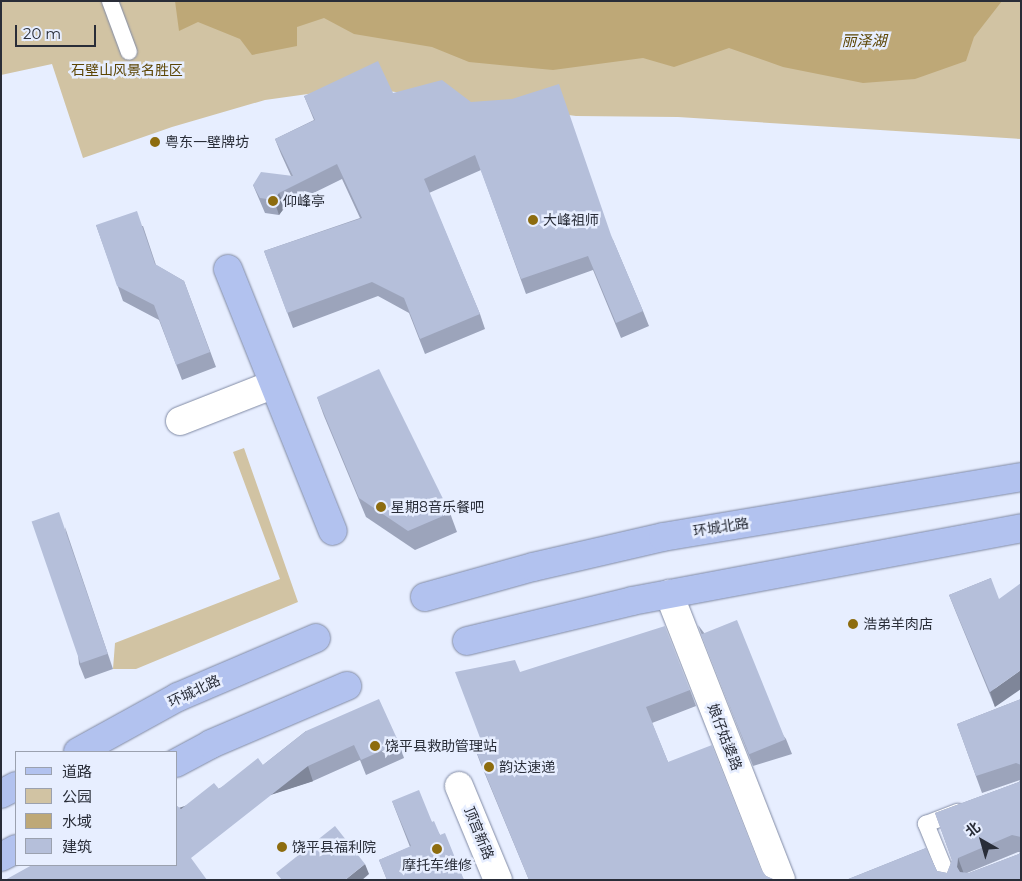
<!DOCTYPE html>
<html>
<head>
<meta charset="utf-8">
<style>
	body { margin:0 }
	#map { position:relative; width:1022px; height:881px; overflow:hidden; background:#e7eeff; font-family:Montserrat,"Noto Sans SC",sans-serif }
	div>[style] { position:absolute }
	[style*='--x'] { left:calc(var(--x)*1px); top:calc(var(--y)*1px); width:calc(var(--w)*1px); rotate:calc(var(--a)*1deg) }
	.green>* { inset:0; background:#d1c3a3 }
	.water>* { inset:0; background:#bea877 }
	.roads { filter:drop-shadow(0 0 1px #808aa4) drop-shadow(0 0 1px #808aa4) }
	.service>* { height:16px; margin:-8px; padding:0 8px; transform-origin:8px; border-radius:8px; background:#fff }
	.minor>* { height:28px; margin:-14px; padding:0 14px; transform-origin:14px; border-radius:14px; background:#fff }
	.secondary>* { height:28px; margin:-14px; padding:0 14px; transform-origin:14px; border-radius:14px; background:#fff }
	.primary>* { height:28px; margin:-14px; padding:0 14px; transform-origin:14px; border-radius:14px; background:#b2c2ef }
	.wall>* { inset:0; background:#9ca4bb }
	.shaded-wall>* { inset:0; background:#7f8699; transform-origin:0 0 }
	.building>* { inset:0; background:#b5bfda; transform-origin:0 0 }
	.dots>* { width:14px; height:14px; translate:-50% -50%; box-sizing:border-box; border:2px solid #e7eeff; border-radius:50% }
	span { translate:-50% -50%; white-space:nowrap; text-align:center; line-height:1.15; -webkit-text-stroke:5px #e7eeff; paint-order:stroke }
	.park-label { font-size:14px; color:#5c4504 }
	.poi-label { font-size:14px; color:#292d38 }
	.left { translate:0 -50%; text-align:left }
	.street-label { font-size:14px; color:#292d38 }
	.water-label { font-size:15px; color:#5d4606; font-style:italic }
	.frame { position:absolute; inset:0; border:2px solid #292d38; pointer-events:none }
	.legend { position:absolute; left:15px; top:751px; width:162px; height:115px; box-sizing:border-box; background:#e7eeff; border:1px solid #9ba1af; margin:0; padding:6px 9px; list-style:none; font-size:15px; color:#292d38 }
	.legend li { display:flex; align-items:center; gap:10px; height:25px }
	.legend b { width:25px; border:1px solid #9ba1af }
	.north { position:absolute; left:957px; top:816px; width:50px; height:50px; -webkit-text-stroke:4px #e7eeff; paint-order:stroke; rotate:322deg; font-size:14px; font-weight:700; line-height:20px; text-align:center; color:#292d38 }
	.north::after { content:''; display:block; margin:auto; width:18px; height:22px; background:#292d38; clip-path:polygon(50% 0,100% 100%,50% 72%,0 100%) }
	.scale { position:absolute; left:15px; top:25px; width:81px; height:22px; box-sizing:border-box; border:2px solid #292d38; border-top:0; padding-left:6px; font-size:15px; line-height:18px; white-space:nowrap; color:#292d38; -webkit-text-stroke:4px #e7eeff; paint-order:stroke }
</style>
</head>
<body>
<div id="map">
	<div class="green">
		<div style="clip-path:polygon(1px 1px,1021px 1px,1021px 139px,678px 117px,576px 116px,358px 87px,265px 100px,172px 127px,83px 158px,52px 64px,1px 75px)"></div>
		<div style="clip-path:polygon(244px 448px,298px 602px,136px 669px,113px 669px,115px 643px,280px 579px,233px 452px)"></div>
	</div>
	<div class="water">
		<div style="clip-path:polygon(175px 1px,1002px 1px,974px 37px,966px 61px,915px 79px,863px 83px,783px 67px,729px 48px,674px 67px,643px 58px,553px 70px,469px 62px,432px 47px,354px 34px,324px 18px,297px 27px,297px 46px,252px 55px,240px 39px,198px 22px,179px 31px)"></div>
	</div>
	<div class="roads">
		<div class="service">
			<div style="--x:110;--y:1;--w:54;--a:69.6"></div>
			<div style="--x:949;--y:880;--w:61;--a:-112.3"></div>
			<div style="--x:926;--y:824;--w:34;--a:-21"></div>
		</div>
		<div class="minor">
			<div style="--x:180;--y:421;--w:99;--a:-21.4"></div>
			<div style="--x:669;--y:594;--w:307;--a:68.6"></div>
		</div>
		<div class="secondary">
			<div style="--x:459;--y:786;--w:102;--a:67.5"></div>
		</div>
		<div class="primary">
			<div style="--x:228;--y:269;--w:282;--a:68.2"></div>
			<div style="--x:425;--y:597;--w:112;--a:-15.5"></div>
			<div style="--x:533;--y:567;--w:133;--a:-13"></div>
			<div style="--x:663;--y:537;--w:363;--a:-9.5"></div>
			<div style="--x:467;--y:641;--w:170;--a:-13.6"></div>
			<div style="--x:632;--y:601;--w:396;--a:-10.6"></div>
			<div style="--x:78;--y:752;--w:114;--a:-28.8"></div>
			<div style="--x:178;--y:697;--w:150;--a:-23.1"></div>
			<div style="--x:176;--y:763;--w:40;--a:-28"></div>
			<div style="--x:211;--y:744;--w:148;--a:-23.1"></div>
			<div style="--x:1;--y:794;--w:17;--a:-28"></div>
			<div style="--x:1;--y:857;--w:17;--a:-28"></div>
		</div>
	</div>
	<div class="wall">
		<div style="clip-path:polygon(393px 93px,613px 240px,643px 311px,649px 326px,621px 338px,593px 270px,526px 294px,481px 170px,429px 193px,480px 314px,485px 329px,425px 354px,409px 313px,378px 296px,293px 328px,264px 251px,360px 218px,342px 179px,285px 207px,279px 215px,265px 213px,253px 185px,291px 176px,281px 154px,275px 139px,314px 120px,304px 96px)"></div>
		<div style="clip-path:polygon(96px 225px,143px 226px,156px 265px,184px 281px,216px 367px,182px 380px,159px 320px,123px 301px)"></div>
		<div style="clip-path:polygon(317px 397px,450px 513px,457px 532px,415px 550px,366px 517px,324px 416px)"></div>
		<div style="clip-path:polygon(65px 527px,113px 669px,85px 679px,79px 664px)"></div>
		<div style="clip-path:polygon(991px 578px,995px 707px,955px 610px,949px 595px)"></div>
		<div style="clip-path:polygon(698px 625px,786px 739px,792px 754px,753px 766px)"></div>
		<div style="clip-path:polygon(520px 672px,690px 690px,696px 706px,652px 723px,668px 762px,766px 876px,775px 880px,529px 880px,480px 762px,474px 746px,482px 743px)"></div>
		<div style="clip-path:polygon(evenodd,1021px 699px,1021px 880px,846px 880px,926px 848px,937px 871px,947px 873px,952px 860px,935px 813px,1019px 782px,1020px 780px,982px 793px,957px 724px,1021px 699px,1018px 852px,1020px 852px,1019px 854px,969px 873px,967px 873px,1018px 852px)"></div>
		<div style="clip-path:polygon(306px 731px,399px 743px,404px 758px,366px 775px,360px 760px,313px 781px,5px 880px,181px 809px,263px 765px)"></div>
		<div style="clip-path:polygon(392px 801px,432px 822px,440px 835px,464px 880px,387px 880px,379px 860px,410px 847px)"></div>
	</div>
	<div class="shaded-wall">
		<div style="clip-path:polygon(279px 193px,285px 207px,279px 215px,274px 200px)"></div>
		<div style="clip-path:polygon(1021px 670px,1021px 689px,995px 707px,990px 692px)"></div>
		<div style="left:308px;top:766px;width:16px;height:149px;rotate:72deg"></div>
		<div style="clip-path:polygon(958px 858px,964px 874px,963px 880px,957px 867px)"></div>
		<div style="clip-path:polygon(365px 864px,369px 874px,362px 880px,345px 880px)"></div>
	</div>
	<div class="building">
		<div style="clip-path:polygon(378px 61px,393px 93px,442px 80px,471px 102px,512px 99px,559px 84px,611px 235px,643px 311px,616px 323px,588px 256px,521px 279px,475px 155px,424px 179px,480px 314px,420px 339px,404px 298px,372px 282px,287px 313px,264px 251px,362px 218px,337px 164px,279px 193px,274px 200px,260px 198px,253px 185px,261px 172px,293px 176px,275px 139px,315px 120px,304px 96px)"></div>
		<div style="clip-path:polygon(137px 211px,155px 264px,184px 281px,210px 352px,176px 365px,154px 305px,117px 286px,96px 225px)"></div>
		<div style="clip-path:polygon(379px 369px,450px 513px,408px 531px,359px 498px,317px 397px)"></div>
		<div style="left:59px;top:512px;width:150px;height:29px;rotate:71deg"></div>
		<div style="clip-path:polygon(991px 578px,999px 599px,1021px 583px,1021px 670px,990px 692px,949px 595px)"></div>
		<div style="left:737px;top:620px;width:129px;height:39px;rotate:68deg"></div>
		<div style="clip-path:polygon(665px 626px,690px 690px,646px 707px,668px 762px,712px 745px,761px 869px,766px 876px,775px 880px,529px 880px,474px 746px,482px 743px,455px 672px,515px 660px,520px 672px)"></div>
		<div style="clip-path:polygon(379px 699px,399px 743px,361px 760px,354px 745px,308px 766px,191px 858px,207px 880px,5px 880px,32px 865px,176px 865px,176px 805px,181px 809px,214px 783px,219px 789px,258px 758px,263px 765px,306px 731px)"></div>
		<div style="clip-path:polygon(1021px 699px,1021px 765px,1016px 763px,976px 776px,957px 724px)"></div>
		<div style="clip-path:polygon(1021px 779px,1021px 837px,1012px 835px,958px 858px,957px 867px,960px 872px,969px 873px,1019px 854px,1021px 850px,1021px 880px,846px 880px,926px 848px,937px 871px,947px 873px,952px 860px,935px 813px,1019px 782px)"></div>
		<div style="clip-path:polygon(419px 790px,432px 822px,434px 821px,440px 835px,445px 833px,464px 880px,387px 880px,379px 860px,411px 846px,392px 801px)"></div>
		<div style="clip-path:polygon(335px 826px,365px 864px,345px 880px,282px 880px,276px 873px)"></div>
	</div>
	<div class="dots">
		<div style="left:155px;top:142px;background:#8d6c0f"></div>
		<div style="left:273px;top:201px;background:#8d6c0f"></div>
		<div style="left:533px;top:220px;background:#8d6c0f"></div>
		<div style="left:381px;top:507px;background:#8d6c0f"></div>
		<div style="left:853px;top:624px;background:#8d6c0f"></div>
		<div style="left:375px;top:746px;background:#8d6c0f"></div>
		<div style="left:489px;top:767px;background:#8d6c0f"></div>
		<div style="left:282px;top:847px;background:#8d6c0f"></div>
		<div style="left:437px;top:849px;background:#8d6c0f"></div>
	</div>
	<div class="park-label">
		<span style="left:127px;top:70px">石壁山风景名胜区</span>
	</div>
	<div class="poi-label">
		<span class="left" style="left:165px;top:142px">粤东一壁牌坊</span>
		<span class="left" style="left:283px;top:201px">仰峰亭</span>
		<span class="left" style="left:543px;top:220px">大峰祖师</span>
		<span class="left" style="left:391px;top:507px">星期8音乐餐吧</span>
		<span class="left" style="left:863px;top:624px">浩弟羊肉店</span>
		<span class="left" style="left:385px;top:746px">饶平县救助管理站</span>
		<span class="left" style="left:499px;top:767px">韵达速递</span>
		<span class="left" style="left:292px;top:847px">饶平县福利院</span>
		<span style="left:437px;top:865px">摩托车维修</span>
	</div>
	<div class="street-label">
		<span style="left:721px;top:527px;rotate:-9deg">环城北路</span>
		<span style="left:194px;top:691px;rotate:-25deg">环城北路</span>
		<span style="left:725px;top:737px;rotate:69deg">娘仔姑婆路</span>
		<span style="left:479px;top:833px;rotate:68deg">顶宫新路</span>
	</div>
	<div class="water-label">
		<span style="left:864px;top:41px">丽泽湖</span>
	</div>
	<div class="frame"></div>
	<ul class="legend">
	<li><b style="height:6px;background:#b2c2ef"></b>道路</li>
	<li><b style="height:14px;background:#d1c3a3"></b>公园</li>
	<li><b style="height:14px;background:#bea877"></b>水域</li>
	<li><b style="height:14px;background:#b5bfda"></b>建筑</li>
	</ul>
	<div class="north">北</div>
	<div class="scale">20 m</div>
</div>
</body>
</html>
